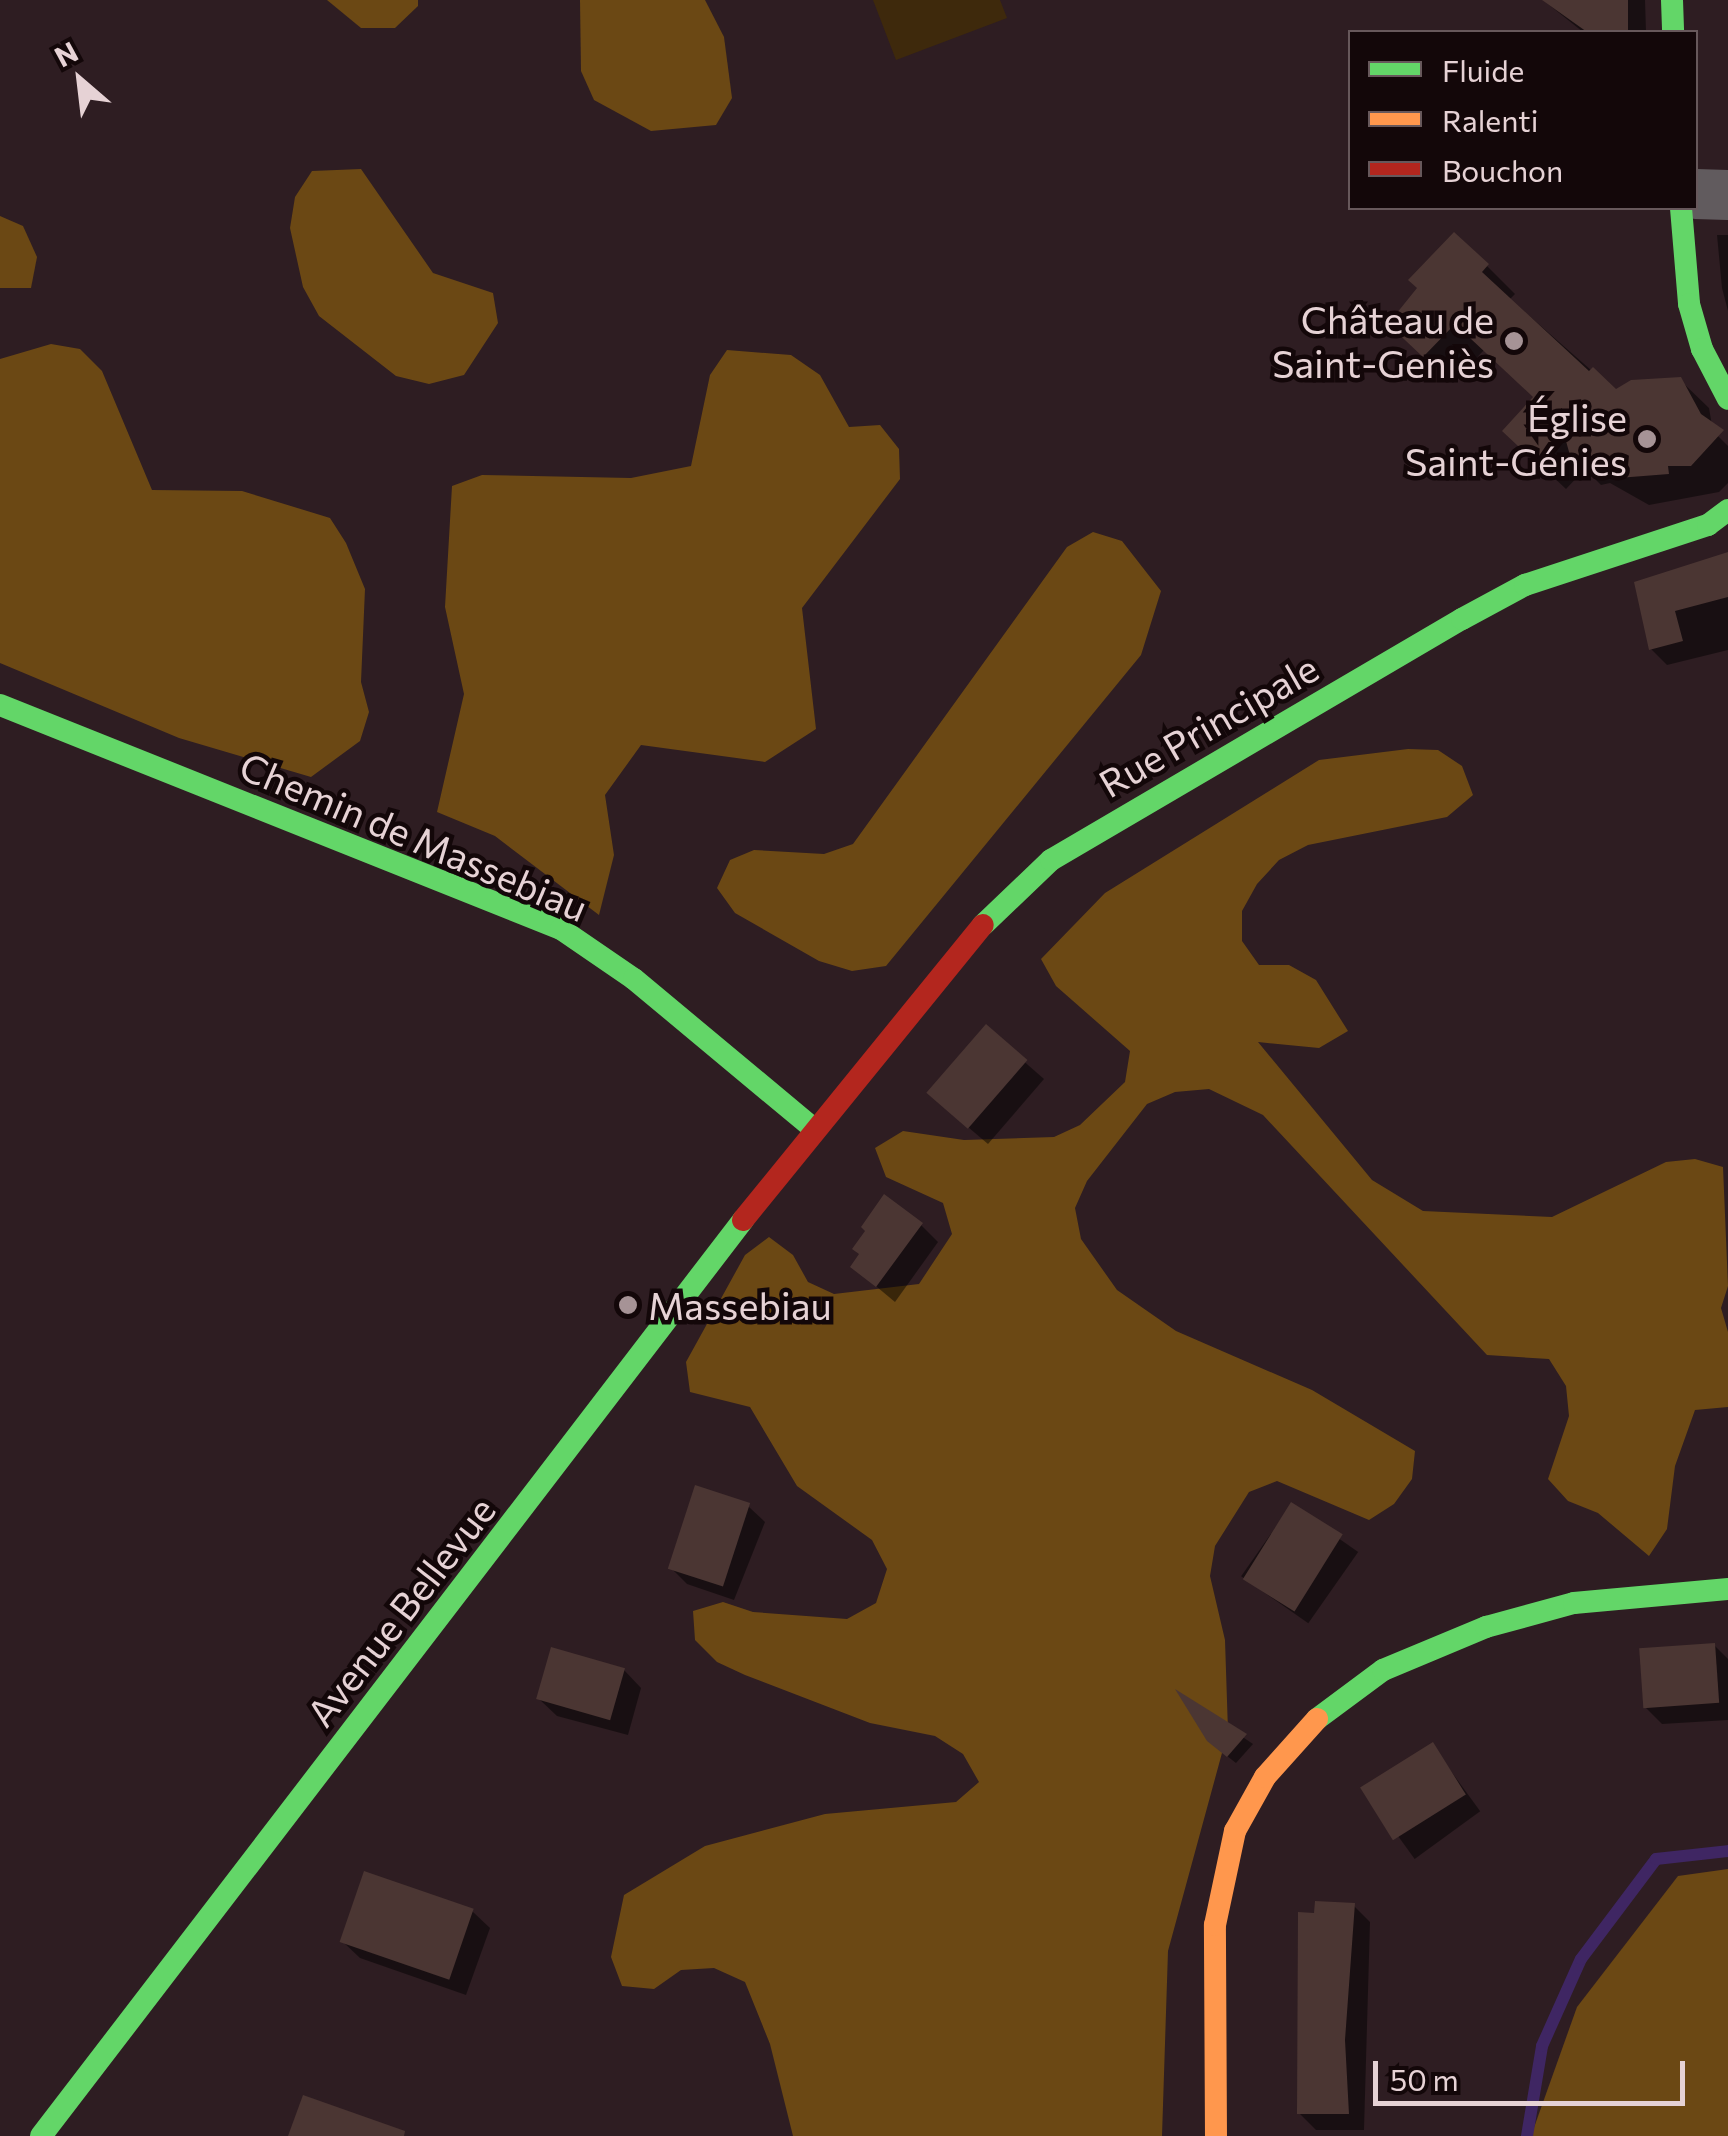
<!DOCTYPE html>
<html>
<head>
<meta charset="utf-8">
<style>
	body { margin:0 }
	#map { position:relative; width:1728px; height:2136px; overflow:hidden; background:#2e1d22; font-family:Commissioner,sans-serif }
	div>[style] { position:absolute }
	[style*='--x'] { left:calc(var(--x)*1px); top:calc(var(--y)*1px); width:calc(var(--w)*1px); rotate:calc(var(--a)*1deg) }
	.green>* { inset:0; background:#3e290c }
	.forest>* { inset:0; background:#6b4814 }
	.shadow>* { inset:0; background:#0007; transform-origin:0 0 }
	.stream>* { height:12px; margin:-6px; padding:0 6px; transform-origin:6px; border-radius:6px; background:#3f2663 }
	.building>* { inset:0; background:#4b3633; transform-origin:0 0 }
	.street>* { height:50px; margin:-25px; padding:0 25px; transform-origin:25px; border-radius:25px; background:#615b5e }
	.fast>* { height:22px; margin:-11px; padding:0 11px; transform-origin:11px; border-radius:11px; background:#63d668 }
	.slow>* { height:22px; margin:-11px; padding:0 11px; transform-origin:11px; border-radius:11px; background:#ff974d }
	.jam>* { height:22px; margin:-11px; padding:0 11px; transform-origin:11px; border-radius:11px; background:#b3261e }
	.dots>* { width:28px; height:28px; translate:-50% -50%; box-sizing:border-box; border:5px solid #130709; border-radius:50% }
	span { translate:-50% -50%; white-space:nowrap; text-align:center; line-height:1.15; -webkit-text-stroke:9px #130709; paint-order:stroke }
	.poi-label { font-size:38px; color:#e6d2d5 }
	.right { translate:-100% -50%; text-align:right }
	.left { translate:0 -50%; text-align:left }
	.street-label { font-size:38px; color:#e6d2d5 }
	.legend { position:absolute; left:1348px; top:30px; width:350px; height:180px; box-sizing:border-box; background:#130709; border:2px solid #67585b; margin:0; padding:12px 18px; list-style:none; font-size:30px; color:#e6d2d5 }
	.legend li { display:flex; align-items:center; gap:20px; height:50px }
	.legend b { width:50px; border:2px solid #67585b }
	.north { position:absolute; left:30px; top:30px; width:100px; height:100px; -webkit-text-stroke:8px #130709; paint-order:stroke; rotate:332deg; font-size:28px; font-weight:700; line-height:40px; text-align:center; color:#e6d2d5 }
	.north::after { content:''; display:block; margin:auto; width:35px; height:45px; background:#e6d2d5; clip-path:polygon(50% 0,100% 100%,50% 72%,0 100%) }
	.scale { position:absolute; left:1373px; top:2061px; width:312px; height:45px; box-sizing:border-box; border:5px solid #e6d2d5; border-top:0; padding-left:12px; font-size:30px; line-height:35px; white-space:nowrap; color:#e6d2d5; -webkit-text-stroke:8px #130709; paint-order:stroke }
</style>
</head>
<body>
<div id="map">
	<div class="green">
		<div style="clip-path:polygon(873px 0,1000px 0,1007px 18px,896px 60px)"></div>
	</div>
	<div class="forest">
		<div style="clip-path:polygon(327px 0,418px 0,418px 6px,395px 28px,361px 28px)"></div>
		<div style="clip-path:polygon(580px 0,705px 0,724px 37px,732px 98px,716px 125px,651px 131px,594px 100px,581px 71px)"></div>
		<div style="clip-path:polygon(361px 169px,433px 273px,493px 293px,498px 323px,464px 375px,429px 384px,396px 376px,319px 316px,303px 287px,290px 228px,295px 197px,312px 171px)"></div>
		<div style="clip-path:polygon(0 216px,23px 226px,37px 257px,31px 288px,0 288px)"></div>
		<div style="clip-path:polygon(51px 344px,80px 349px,102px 371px,152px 490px,242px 491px,330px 518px,346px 543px,365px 589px,361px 682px,369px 712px,360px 741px,311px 777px,179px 738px,0 663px,0 359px)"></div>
		<div style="clip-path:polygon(727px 350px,791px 355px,820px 375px,849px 427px,880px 425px,899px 449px,900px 479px,802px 608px,816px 729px,765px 762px,641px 745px,605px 795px,614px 855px,599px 915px,495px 836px,437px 812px,464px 694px,445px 607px,452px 486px,482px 475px,631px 478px,691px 466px,710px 375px)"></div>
		<div style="clip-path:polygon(1093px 532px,1122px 541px,1161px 591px,1141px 655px,886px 966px,852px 971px,819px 961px,735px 913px,717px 888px,730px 860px,754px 850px,824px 854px,853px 844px,1067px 547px)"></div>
		<div style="clip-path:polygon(1408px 749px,1438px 750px,1462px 766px,1473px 795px,1447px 817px,1308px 845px,1279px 860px,1257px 884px,1242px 911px,1242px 941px,1259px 965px,1289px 965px,1316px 980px,1348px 1031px,1319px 1048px,1258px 1042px,1372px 1180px,1423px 1211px,1552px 1217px,1666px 1162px,1695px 1159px,1723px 1167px,1728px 1286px,1721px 1308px,1728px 1332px,1728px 1407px,1695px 1410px,1675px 1466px,1667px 1529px,1649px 1556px,1598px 1513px,1568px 1501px,1548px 1479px,1569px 1416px,1566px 1386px,1549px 1359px,1487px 1355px,1263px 1115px,1209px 1089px,1175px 1092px,1147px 1104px,1087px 1181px,1075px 1208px,1081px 1239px,1117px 1290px,1176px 1331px,1312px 1390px,1415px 1451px,1412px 1479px,1394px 1504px,1369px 1520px,1277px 1481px,1249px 1492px,1215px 1546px,1210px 1576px,1225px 1640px,1228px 1731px,1168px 1951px,1162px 2136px,793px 2136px,770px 2044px,745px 1982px,714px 1968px,681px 1970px,654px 1989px,622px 1986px,611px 1957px,624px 1895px,705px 1846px,825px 1814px,956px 1802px,979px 1782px,963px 1754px,935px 1736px,870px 1723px,745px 1675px,717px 1662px,695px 1640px,693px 1611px,723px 1602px,753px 1612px,847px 1619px,876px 1603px,887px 1569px,872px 1540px,797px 1486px,750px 1407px,690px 1392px,686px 1362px,745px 1255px,769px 1237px,793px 1255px,808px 1282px,834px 1294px,919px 1284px,952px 1234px,943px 1203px,886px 1177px,875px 1148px,903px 1131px,964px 1140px,1054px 1137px,1080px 1125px,1125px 1082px,1130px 1051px,1056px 986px,1041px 959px,1105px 893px,1319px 760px)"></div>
		<div style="clip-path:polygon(1728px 1869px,1728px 2136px,1531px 2136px,1577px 2007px,1678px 1876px)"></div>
	</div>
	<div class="shadow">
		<div style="clip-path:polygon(1543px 0,1645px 0,1646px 32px,1583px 32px)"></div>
		<div style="clip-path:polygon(1717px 235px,1728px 235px,1728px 311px,1722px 288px)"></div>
		<div style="clip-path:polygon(1487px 266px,1515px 294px,1510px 299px,1616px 392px,1680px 380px,1709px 408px,1713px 431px,1728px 446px,1728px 483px,1719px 492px,1649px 505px,1610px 483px,1601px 485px,1585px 469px,1566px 489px,1533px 458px,1535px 398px,1484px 350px,1453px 383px,1391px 324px)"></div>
		<div style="clip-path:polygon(1728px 557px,1728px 650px,1667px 665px,1651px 649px,1637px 584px)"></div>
		<div style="clip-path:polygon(986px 1028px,1044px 1079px,988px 1144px,948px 1110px)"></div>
		<div style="clip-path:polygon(921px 1225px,938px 1242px,895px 1302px,853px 1267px)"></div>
		<div style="left:1291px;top:1505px;width:82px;height:87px;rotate:35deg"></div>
		<div style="clip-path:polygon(748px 1506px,765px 1522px,734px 1600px,687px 1584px,670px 1567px)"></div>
		<div style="clip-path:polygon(1714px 1645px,1728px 1659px,1728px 1720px,1662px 1724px,1645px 1707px)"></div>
		<div style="clip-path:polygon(624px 1670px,641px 1688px,628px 1735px,557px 1716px,539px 1699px)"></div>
		<div style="clip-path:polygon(1183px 1697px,1253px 1744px,1236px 1763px,1218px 1749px)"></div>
		<div style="left:1432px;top:1745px;width:82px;height:81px;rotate:54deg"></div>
		<div style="clip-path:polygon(1353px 1905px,1370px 1922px,1364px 2130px,1316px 2130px,1299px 2113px,1316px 1916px)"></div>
		<div style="clip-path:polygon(472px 1911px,490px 1928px,466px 1995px,360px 1958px,342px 1941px)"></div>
	</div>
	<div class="stream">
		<div style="--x:1527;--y:2136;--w:91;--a:-80.5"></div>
		<div style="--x:1542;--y:2046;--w:95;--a:-65.9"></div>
		<div style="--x:1581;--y:1959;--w:125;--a:-53.1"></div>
		<div style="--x:1656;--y:1859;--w:72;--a:-6.3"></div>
	</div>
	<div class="building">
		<div style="clip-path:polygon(1542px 0,1628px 0,1628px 32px,1587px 32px)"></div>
		<div style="clip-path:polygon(1454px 232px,1489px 264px,1482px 272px,1589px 371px,1593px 367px,1616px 389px,1631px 380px,1681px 377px,1701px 414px,1724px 430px,1691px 466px,1668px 466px,1669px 474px,1618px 478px,1618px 468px,1593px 469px,1589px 453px,1571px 459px,1564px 434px,1536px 463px,1502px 431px,1533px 397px,1455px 324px,1423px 357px,1388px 324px,1417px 288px,1408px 280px)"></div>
		<div style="clip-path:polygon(1728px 552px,1728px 597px,1675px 611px,1683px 641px,1649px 650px,1634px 582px)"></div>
		<div style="left:986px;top:1024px;width:55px;height:91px;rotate:41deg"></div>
		<div style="clip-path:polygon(884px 1194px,923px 1223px,876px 1287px,850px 1267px,859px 1254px,852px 1249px,865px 1231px,861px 1227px)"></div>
		<div style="left:695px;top:1485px;width:58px;height:88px;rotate:18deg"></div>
		<div style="left:1291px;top:1502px;width:61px;height:91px;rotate:32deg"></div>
		<div style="left:1715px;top:1643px;width:60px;height:76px;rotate:86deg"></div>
		<div style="left:551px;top:1647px;width:77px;height:54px;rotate:16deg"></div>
		<div style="clip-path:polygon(1175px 1689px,1247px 1734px,1227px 1757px,1207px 1741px)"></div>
		<div style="left:1433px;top:1742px;width:62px;height:86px;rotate:58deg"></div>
		<div style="left:364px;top:1871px;width:116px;height:75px;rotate:19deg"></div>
		<div style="clip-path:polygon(1315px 1901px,1355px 1903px,1345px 2040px,1349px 2114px,1297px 2114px,1298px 1912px,1314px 1913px)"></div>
		<div style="clip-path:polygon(303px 2095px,405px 2131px,404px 2136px,288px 2136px)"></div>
	</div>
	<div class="street">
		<div style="--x:1696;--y:194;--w:32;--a:2"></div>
	</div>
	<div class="fast">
		<div style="--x:1672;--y:0;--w:32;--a:88"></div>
		<div style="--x:1681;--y:208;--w:96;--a:85.2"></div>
		<div style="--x:1689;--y:304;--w:47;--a:73.9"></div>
		<div style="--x:1702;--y:349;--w:56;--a:62.5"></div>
		<div style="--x:0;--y:705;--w:604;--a:21.77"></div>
		<div style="--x:561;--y:929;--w:88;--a:34.4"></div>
		<div style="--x:634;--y:979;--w:233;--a:39.8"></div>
		<div style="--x:983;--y:925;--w:94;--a:-43.7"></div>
		<div style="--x:1051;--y:860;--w:476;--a:-30.4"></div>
		<div style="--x:1462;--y:619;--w:72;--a:-28.4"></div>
		<div style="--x:1525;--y:585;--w:193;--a:-18.2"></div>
		<div style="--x:1708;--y:525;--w:25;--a:-37"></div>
		<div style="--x:1317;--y:1719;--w:82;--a:-36.6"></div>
		<div style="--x:1383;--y:1670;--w:112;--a:-22.7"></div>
		<div style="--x:1486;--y:1627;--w:91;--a:-15.3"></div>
		<div style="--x:1574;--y:1603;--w:155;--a:-5.2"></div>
		<div style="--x:41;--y:2136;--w:1154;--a:-52.53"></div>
	</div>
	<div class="slow">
		<div style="--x:1216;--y:2136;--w:211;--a:-90.3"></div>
		<div style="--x:1215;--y:1925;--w:96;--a:-78"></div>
		<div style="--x:1235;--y:1831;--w:62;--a:-60.9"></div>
		<div style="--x:1265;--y:1777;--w:78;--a:-48.1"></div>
	</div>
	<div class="jam">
		<div style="--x:743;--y:1220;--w:380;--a:-50.9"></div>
	</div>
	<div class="dots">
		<div style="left:1514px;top:341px;background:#a69396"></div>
		<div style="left:1647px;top:439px;background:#a69396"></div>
		<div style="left:628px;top:1305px;background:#a69396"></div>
	</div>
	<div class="poi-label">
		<span class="right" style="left:1494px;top:341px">Château de<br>Saint-Geniès</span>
		<span class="right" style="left:1627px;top:439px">Église<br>Saint-Génies</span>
		<span class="left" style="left:648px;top:1305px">Massebiau</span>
	</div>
	<div class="street-label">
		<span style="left:1208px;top:725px;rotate:-30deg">Rue Principale</span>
		<span style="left:414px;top:836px;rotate:23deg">Chemin de Massebiau</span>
		<span style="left:400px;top:1611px;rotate:-52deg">Avenue Bellevue</span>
	</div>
	<ul class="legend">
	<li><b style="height:12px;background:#63d668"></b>Fluide</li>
	<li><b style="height:12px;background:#ff974d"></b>Ralenti</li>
	<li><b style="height:12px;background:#b3261e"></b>Bouchon</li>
	</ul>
	<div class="north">N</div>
	<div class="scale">50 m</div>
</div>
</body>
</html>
